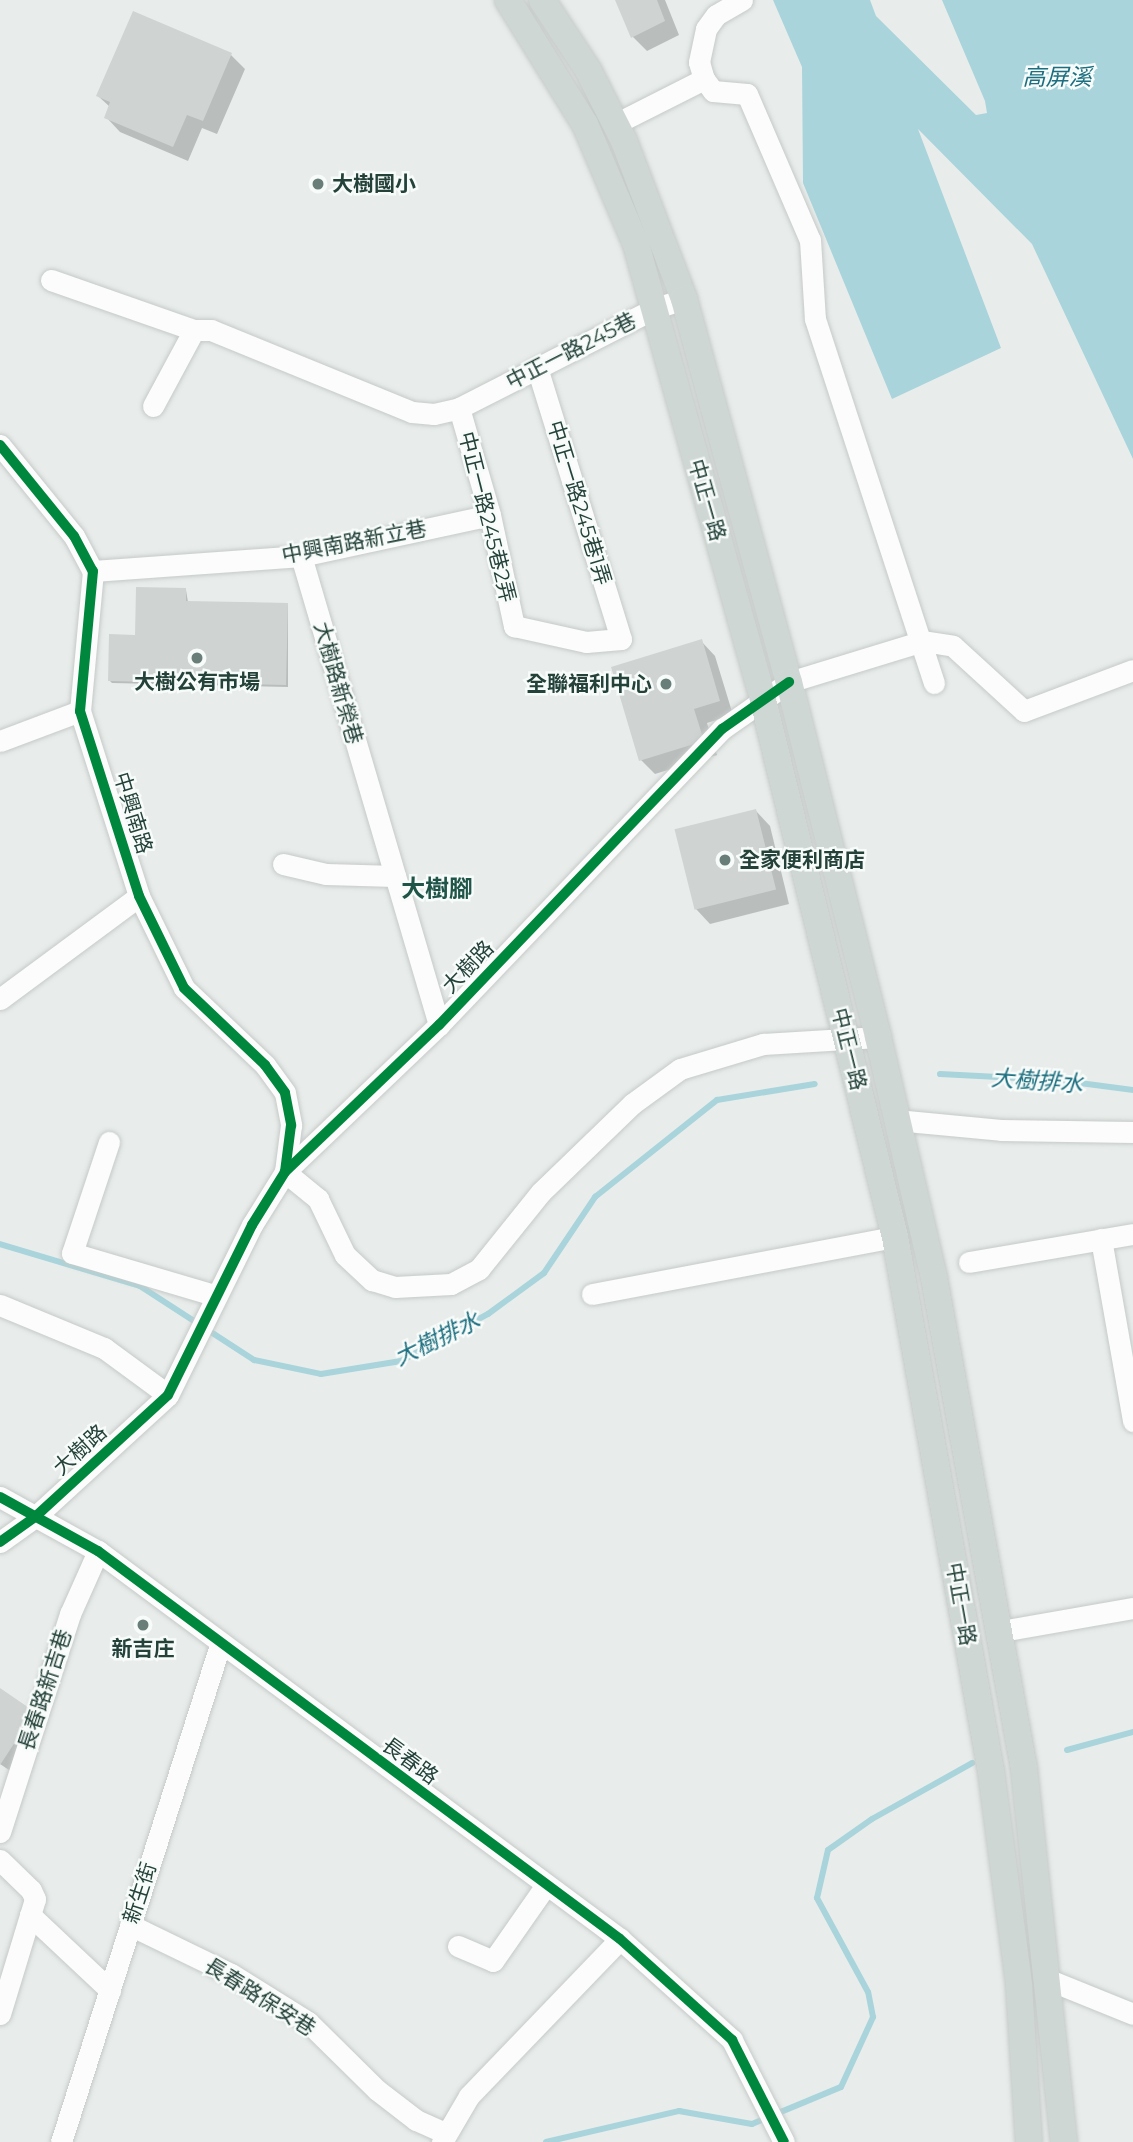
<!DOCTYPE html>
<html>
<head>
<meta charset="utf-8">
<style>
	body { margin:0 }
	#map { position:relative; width:1133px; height:2142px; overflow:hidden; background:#e8edeb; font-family:Montserrat,"Noto Sans TC",sans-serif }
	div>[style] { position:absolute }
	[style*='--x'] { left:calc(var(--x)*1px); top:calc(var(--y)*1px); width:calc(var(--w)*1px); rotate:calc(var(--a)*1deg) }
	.water>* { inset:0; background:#a9d4db }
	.shadow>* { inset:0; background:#0003 }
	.stream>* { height:6px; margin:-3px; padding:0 3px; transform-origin:3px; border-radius:3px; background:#a9d4db }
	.building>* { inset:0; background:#cfd4d2; transform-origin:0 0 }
	.roads { filter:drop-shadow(0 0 2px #c5cac8) drop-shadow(0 0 2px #c5cac8) }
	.minor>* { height:21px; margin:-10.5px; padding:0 10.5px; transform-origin:10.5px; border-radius:10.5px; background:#fcfcfc }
	.major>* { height:26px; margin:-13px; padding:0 13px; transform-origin:13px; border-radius:13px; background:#cfd7d5 }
	.cycleway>* { height:10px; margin:-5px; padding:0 5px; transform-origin:5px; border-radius:5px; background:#00873e }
	.dots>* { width:19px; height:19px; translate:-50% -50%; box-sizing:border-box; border:4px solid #f7fbf9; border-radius:50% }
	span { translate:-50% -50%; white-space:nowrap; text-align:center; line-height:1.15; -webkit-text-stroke:5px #f7fbf9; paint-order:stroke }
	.poi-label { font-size:21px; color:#24423a; font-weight:700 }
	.left { translate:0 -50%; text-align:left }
	.right { translate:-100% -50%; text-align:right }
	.street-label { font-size:21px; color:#24423a }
	.water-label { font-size:23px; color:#1c6f80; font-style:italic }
	.quarter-label { font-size:24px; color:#1f5548; font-weight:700 }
</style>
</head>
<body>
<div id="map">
	<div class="water">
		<div style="clip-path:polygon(773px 0,870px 0,876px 16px,976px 115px,987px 113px,985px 101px,942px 0,1133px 0,1133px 459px,1032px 244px,918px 129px,1001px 348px,892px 399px,803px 183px,802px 67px)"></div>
	</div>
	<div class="shadow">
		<div style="clip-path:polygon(617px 0,665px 0,679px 35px,647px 51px,633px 37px)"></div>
		<div style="clip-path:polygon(231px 55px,245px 69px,217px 134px,202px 128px,188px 161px,120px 132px,106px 117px,110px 107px,98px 96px)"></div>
		<div style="clip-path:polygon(186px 590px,188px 602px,288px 605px,288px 687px,112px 683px,109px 680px,137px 637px)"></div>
		<div style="clip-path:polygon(701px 641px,715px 656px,733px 715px,707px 723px,717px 755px,655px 774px,641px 760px)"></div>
		<div style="clip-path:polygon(756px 811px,770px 826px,789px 904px,710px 924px,696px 909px)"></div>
		<div style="clip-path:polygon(0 1690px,34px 1714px,12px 1772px,0 1764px)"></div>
	</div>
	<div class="stream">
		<div style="--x:940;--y:1074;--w:117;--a:2.9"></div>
		<div style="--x:1057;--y:1080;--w:77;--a:7.5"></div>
		<div style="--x:0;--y:1244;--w:146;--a:16.7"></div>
		<div style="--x:140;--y:1286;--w:136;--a:33"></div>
		<div style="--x:254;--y:1360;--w:68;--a:11.8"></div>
		<div style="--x:321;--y:1374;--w:81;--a:-9.2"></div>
		<div style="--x:401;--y:1361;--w:99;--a:-28.4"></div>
		<div style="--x:488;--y:1314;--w:69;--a:-36.2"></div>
		<div style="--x:544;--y:1273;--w:92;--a:-56.1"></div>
		<div style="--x:595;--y:1197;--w:156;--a:-38.5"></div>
		<div style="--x:717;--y:1100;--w:99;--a:-9.3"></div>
		<div style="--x:1067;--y:1750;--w:68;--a:-15.3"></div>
		<div style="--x:546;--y:2142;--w:137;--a:-13.1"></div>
		<div style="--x:679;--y:2111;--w:74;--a:10.1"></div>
		<div style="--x:752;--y:2124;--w:96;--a:-22.6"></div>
		<div style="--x:841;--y:2087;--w:77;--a:-65.4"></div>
		<div style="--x:873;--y:2017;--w:25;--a:-101"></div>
		<div style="--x:868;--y:1992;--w:107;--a:-118.5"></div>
		<div style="--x:817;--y:1898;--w:49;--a:-77.1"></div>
		<div style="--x:828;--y:1850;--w:54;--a:-35.2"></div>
		<div style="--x:872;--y:1819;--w:115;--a:-29.2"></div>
	</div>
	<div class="building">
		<div style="clip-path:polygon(615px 0,657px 0,665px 21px,631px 38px)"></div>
		<div style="clip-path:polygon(133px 11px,232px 53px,203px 121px,187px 115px,173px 147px,104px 118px,110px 102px,96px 96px)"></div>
		<div style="clip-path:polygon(136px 587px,186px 588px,186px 601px,288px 603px,286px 685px,108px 681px,109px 634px,135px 635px)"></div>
		<div style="clip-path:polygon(702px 639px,720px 701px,694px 709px,704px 741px,639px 761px,611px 667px)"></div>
		<div style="left:756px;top:809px;width:83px;height:84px;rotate:76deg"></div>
		<div style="clip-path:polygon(0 1688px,35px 1712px,0 1765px)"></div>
	</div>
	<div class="roads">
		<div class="minor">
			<div style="--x:742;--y:0;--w:30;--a:150"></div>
			<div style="--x:716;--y:15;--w:17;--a:126"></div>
			<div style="--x:706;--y:29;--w:34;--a:102"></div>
			<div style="--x:699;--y:62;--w:18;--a:74"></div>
			<div style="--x:704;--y:79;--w:15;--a:53"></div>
			<div style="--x:713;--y:91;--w:34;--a:5"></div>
			<div style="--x:747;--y:94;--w:159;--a:66.7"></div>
			<div style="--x:810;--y:240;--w:79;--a:86.4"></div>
			<div style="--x:815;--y:319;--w:383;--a:71.9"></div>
			<div style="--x:615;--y:124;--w:100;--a:-26.8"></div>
			<div style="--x:51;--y:280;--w:151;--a:19.3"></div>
			<div style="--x:153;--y:406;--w:86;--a:-61.7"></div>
			<div style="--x:194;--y:330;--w:17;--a:0"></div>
			<div style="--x:211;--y:330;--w:217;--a:22.2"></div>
			<div style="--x:412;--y:412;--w:22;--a:5"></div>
			<div style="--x:434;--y:414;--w:26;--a:-13"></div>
			<div style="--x:459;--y:408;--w:218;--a:-27"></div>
			<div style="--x:653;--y:309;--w:33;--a:-18"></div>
			<div style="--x:459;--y:408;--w:111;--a:73.8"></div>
			<div style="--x:490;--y:515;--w:114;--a:77.8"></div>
			<div style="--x:514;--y:626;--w:74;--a:12.5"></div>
			<div style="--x:586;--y:642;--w:35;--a:-5"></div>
			<div style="--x:621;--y:639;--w:284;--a:-107.2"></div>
			<div style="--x:0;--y:445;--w:117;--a:50.9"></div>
			<div style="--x:74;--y:536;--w:40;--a:62"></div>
			<div style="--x:93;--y:571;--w:141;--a:95.3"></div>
			<div style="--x:80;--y:711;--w:194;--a:72.3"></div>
			<div style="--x:139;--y:896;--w:102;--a:63.9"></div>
			<div style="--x:184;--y:988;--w:112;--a:43.5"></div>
			<div style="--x:265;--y:1065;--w:34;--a:54"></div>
			<div style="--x:285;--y:1093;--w:33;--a:79"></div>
			<div style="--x:291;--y:1125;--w:47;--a:97.3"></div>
			<div style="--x:301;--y:556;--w:489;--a:73.6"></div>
			<div style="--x:93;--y:571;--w:209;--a:-4.1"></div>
			<div style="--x:301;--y:556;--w:193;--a:-12.2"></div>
			<div style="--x:0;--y:741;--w:85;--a:-20.6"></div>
			<div style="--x:283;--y:864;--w:44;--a:13.1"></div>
			<div style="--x:326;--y:874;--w:69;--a:1.7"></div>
			<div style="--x:0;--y:999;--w:173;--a:-36.5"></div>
			<div style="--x:896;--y:1120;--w:105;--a:5.4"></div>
			<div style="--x:1001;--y:1130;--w:132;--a:0.9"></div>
			<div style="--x:109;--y:1142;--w:117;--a:108.4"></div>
			<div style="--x:72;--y:1253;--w:151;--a:16.5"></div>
			<div style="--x:285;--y:1172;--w:43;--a:39.3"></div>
			<div style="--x:318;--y:1199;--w:62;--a:64.3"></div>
			<div style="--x:345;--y:1255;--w:37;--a:43"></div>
			<div style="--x:372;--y:1280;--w:24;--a:17"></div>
			<div style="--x:395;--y:1287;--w:56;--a:-3.1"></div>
			<div style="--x:451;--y:1284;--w:32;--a:-28"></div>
			<div style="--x:479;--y:1269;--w:99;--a:-51.2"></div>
			<div style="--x:541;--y:1192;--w:127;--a:-44"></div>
			<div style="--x:632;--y:1104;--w:59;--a:-36.1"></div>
			<div style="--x:680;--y:1069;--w:87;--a:-16.8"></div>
			<div style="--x:763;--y:1044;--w:115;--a:-3.5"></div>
			<div style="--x:1101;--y:1239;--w:185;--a:80"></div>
			<div style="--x:969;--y:1262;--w:166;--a:-9.7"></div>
			<div style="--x:592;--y:1294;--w:308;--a:-10.7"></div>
			<div style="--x:0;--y:1305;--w:113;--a:22.5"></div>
			<div style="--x:104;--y:1348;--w:79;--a:36.3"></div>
			<div style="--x:0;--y:1497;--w:112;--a:28.9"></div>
			<div style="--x:98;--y:1551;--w:650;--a:36.62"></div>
			<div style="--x:620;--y:1939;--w:151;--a:42"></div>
			<div style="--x:732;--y:2040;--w:114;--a:63"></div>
			<div style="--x:0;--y:1542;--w:43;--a:-35.5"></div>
			<div style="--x:35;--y:1517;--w:180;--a:-42.5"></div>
			<div style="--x:168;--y:1395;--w:190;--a:-63.7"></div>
			<div style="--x:252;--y:1225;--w:62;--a:-58.1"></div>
			<div style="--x:285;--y:1172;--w:213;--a:-43.7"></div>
			<div style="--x:439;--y:1025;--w:410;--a:-46.3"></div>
			<div style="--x:722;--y:729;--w:82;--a:-35"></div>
			<div style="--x:789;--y:682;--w:140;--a:-17"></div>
			<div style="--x:923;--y:641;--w:30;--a:9"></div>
			<div style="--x:953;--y:646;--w:96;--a:42.5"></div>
			<div style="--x:1024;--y:711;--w:116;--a:-20.6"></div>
			<div style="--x:1001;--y:1631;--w:134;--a:-9.9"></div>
			<div style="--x:0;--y:1832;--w:229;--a:-72.2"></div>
			<div style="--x:70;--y:1614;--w:69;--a:-66"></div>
			<div style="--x:0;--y:1860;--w:43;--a:44.1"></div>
			<div style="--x:31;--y:1890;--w:10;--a:66"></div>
			<div style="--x:35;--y:1899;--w:17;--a:107"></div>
			<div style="--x:30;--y:1915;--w:110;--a:43.2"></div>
			<div style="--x:130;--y:1925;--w:112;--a:25.9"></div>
			<div style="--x:231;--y:1974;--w:91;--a:31.9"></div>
			<div style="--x:308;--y:2022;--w:97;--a:44.6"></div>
			<div style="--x:377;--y:2090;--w:49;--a:37.6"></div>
			<div style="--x:416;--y:2120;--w:32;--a:24"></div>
			<div style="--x:458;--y:1946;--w:38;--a:23"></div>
			<div style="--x:493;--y:1961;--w:93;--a:-55.1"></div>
			<div style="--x:1049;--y:1980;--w:91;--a:22"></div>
			<div style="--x:0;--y:2014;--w:103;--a:-73.1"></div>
			<div style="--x:61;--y:2142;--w:522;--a:-72.26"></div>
			<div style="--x:442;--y:2142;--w:53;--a:-59.6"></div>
			<div style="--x:469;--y:2096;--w:218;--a:-46.1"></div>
		</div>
		<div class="major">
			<div style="--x:508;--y:0;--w:146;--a:58.2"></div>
			<div style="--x:585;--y:124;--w:130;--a:67"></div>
			<div style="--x:636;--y:244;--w:473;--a:74.4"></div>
			<div style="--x:763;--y:700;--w:553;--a:76.19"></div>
			<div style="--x:895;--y:1237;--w:543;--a:79.81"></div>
			<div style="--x:991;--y:1771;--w:216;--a:82.5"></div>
			<div style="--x:1019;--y:1985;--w:157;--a:86.4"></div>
			<div style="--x:542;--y:0;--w:84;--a:56.7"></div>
			<div style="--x:588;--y:70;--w:80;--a:63.1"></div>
			<div style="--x:624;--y:141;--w:169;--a:69.2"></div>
			<div style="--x:684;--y:299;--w:397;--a:74.7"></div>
			<div style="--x:789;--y:682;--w:366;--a:75.9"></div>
			<div style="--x:878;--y:1037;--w:247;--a:76.9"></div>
			<div style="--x:934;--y:1278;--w:499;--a:79.6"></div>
			<div style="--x:1024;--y:1769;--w:375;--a:83.9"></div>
		</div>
	</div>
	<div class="cycleway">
		<div style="--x:0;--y:445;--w:117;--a:50.9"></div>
		<div style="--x:74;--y:536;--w:40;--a:62"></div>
		<div style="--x:93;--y:571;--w:141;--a:95.3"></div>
		<div style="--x:80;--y:711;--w:194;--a:72.3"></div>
		<div style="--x:139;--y:896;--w:102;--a:63.9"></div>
		<div style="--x:184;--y:988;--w:112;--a:43.5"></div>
		<div style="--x:265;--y:1065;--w:34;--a:54"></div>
		<div style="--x:285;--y:1093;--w:33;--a:79"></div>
		<div style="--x:291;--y:1125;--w:47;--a:97.3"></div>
		<div style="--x:0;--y:1497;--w:112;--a:28.9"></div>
		<div style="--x:98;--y:1551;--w:650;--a:36.62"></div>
		<div style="--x:620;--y:1939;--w:151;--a:42"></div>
		<div style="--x:732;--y:2040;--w:114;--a:63"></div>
		<div style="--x:0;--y:1542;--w:43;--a:-35.5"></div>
		<div style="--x:35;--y:1517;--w:180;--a:-42.5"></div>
		<div style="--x:168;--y:1395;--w:190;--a:-63.7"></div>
		<div style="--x:252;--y:1225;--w:62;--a:-58.1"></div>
		<div style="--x:285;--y:1172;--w:213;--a:-43.7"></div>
		<div style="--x:439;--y:1025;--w:410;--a:-46.3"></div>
		<div style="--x:722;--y:729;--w:82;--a:-35"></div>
	</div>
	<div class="dots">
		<div style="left:318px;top:184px;background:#697e78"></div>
		<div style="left:197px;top:658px;background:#697e78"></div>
		<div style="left:666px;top:684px;background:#697e78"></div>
		<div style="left:725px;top:860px;background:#697e78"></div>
		<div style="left:143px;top:1625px;background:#697e78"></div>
	</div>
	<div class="poi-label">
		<span class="left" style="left:332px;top:184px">大樹國小</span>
		<span style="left:197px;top:682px">大樹公有市場</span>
		<span class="right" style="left:652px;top:684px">全聯福利中心</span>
		<span class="left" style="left:739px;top:860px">全家便利商店</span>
		<span style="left:143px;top:1649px">新吉庄</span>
	</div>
	<div class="street-label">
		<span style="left:571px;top:351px;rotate:-27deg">中正一路245巷</span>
		<span style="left:707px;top:500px;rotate:74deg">中正一路</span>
		<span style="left:579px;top:503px;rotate:73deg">中正一路245巷1弄</span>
		<span style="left:487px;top:517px;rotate:76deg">中正一路245巷2弄</span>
		<span style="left:354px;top:542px;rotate:-11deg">中興南路新立巷</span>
		<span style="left:338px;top:683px;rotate:74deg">大樹路新榮巷</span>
		<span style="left:133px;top:813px;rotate:73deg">中興南路</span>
		<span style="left:468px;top:967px;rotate:-46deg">大樹路</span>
		<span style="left:849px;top:1049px;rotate:76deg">中正一路</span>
		<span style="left:80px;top:1450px;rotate:-42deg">大樹路</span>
		<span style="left:961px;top:1604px;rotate:80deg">中正一路</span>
		<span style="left:45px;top:1690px;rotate:-72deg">長春路新吉巷</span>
		<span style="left:410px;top:1761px;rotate:36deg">長春路</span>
		<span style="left:140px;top:1893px;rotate:-72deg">新生街</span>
		<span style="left:260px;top:1997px;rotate:32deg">長春路保安巷</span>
	</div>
	<div class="water-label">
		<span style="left:1057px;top:77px">高屏溪</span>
		<span style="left:1037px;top:1081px;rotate:4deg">大樹排水</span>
		<span style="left:437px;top:1339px;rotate:-26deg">大樹排水</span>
	</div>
	<div class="quarter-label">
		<span style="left:437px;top:889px">大樹腳</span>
	</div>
</div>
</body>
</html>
